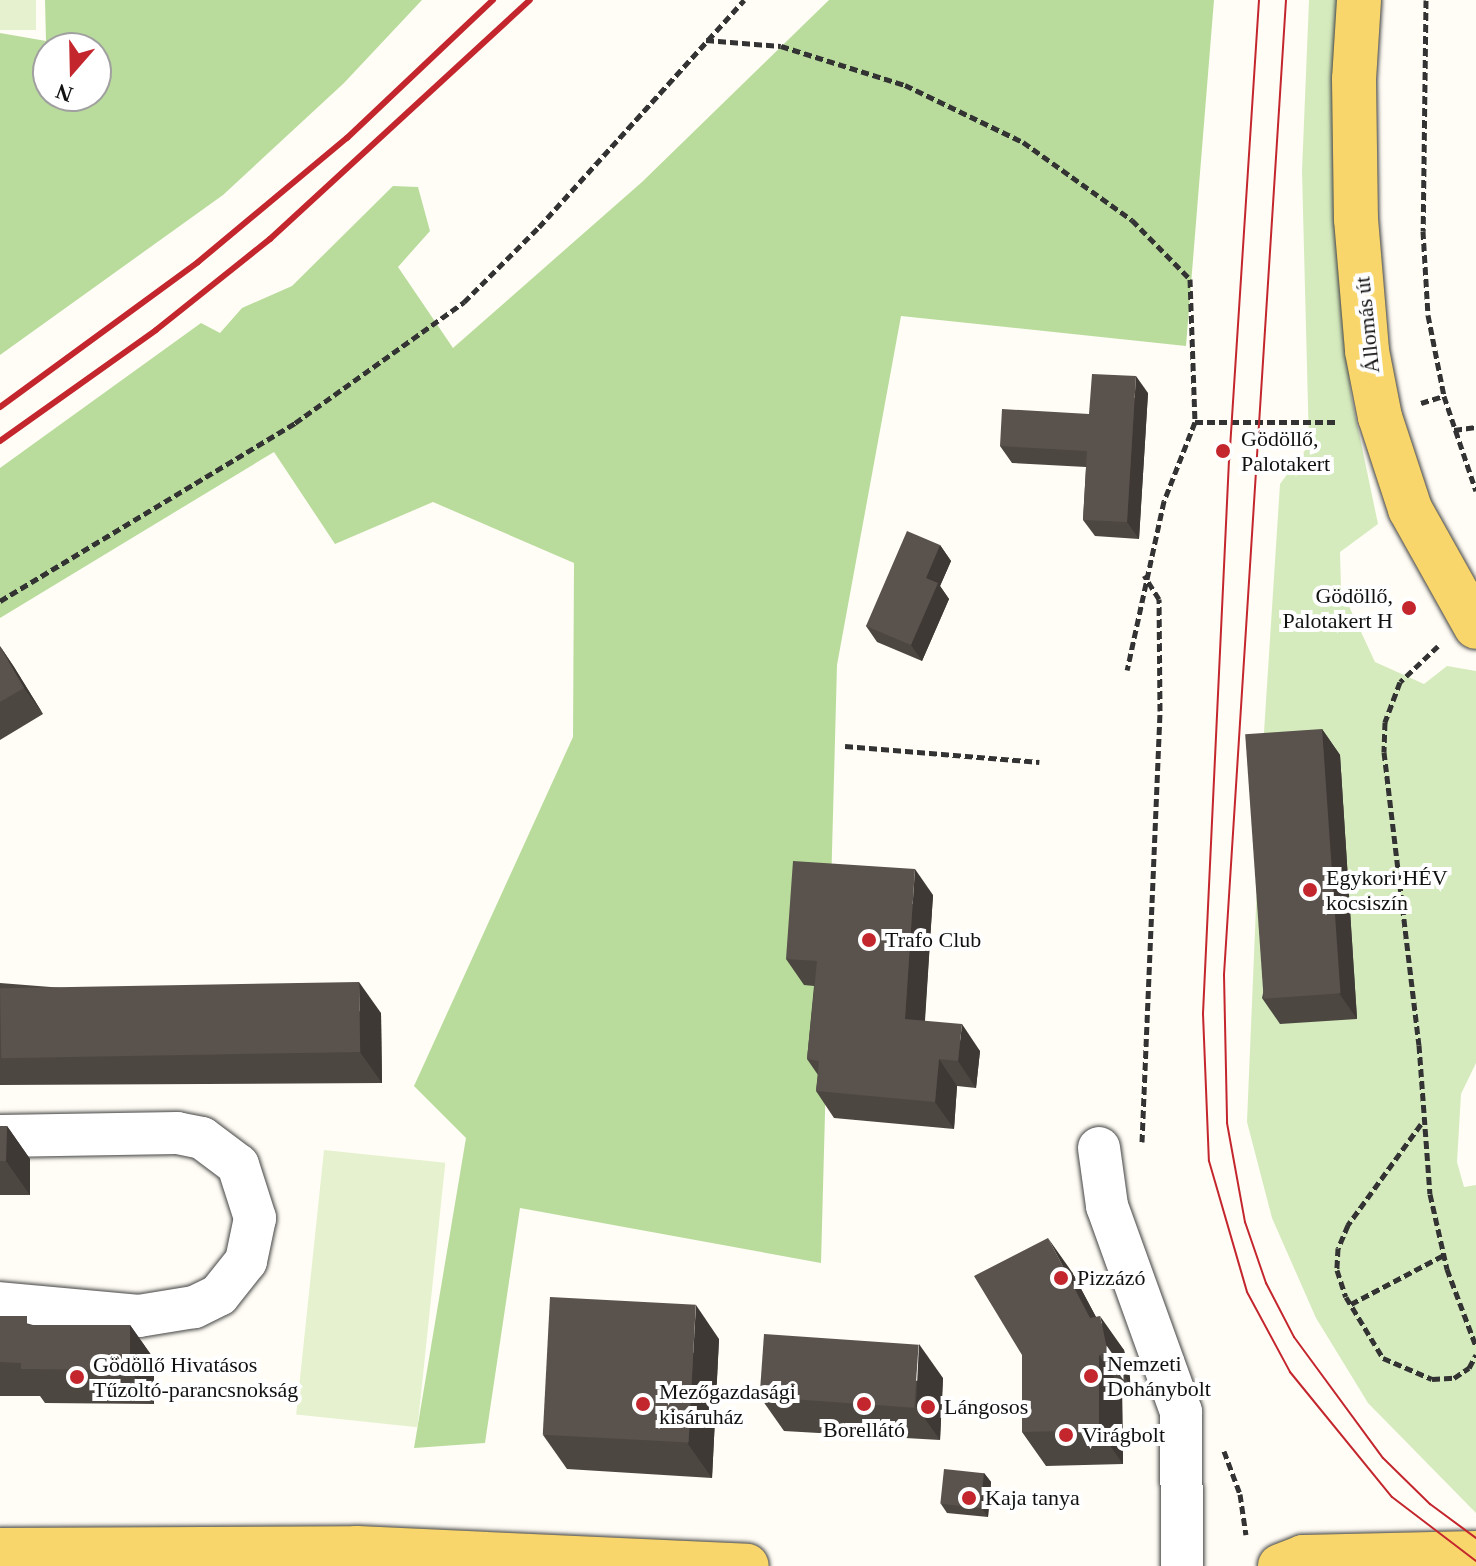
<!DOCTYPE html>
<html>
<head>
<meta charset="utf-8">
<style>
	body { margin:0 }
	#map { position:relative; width:1476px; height:1566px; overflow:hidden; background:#fffdf5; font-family:"Times New Roman",serif }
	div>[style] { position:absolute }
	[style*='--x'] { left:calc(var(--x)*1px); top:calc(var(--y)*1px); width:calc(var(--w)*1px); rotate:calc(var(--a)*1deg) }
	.green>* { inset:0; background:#d5ebbd }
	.forest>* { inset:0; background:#b9dc9c }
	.pitch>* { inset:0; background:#e6f2cf; transform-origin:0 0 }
	.path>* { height:5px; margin-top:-2.5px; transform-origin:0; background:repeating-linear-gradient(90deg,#333 0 8px,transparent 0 12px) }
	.roads { filter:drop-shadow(0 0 2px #444) drop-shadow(0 0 2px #444) }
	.minor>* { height:42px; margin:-21px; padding:0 21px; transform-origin:21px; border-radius:21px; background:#fff }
	.major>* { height:44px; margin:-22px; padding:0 22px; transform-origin:22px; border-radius:22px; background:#f9d66b }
	.tram>* { height:2px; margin:-1px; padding:0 1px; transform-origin:1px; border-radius:1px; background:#c4262e }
	.rail>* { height:6px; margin:-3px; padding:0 3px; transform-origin:3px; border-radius:3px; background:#c4262e }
	.wall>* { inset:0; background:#4d4742 }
	.shaded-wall>* { inset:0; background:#3f3936 }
	.building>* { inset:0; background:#5a524d; transform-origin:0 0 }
	.dots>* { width:22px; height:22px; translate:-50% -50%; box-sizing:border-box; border:4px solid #fff; border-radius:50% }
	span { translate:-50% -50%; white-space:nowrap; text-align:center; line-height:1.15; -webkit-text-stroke:8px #fff; paint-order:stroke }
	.street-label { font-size:22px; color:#111 }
	.poi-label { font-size:22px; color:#111 }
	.left { translate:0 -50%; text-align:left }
	.right { translate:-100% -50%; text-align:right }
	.north { position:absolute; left:32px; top:32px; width:80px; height:80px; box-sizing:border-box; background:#fff; border:2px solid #a0a0a0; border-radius:50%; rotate:200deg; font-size:22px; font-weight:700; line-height:32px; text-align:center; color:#111 }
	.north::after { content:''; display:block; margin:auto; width:28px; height:36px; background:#c4262e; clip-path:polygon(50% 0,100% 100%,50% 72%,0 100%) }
</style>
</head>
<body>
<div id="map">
	<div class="green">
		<div style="clip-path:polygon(1309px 0,1340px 0,1338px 261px,1351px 395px,1378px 524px,1340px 552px,1341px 589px,1375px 662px,1424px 684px,1447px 666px,1476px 671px,1476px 1063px,1461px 1094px,1457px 1162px,1464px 1187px,1476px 1185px,1476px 1513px,1368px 1403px,1316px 1318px,1272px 1218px,1247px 1122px,1262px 763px,1280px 484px,1309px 445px,1302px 171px)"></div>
	</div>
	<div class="forest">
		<div style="clip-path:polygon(evenodd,45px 0,422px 0,344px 83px,223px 195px,0 355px,0 33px,46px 41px,45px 0,96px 48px,96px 96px,48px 96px,48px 48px,96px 48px)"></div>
		<div style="clip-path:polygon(829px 0,1214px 0,1186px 346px,901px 316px,837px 665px,821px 1263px,520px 1208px,485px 1443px,414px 1448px,466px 1138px,414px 1086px,573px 737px,574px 563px,433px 502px,335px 544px,274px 452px,0 618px,0 468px,201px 323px,220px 333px,242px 308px,292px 286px,393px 186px,418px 187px,430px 231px,398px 267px,453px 348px,642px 182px)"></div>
	</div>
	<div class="pitch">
		<div style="left:0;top:0;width:36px;height:30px"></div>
		<div style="left:324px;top:1150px;width:122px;height:266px;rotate:6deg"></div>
	</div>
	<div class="path">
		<div style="--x:1426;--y:0;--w:231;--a:90.7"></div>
		<div style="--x:1423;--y:231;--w:84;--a:86.6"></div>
		<div style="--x:1428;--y:315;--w:83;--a:78.8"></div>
		<div style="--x:1444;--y:396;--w:100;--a:71.4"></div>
		<div style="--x:706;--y:40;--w:75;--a:4.6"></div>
		<div style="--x:781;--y:46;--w:130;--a:17.5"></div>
		<div style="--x:905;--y:85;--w:131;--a:25.8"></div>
		<div style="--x:1023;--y:142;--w:134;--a:35.6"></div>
		<div style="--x:1132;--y:220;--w:83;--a:45.5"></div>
		<div style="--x:1190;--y:279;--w:143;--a:88"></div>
		<div style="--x:1195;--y:422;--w:85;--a:111.4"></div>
		<div style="--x:1164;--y:501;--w:173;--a:102.3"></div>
		<div style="--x:1421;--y:403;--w:24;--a:-17"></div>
		<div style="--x:1195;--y:422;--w:143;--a:0"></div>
		<div style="--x:1454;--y:430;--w:22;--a:-8"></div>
		<div style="--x:0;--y:601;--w:345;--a:-31.1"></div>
		<div style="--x:295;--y:423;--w:208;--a:-35.6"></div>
		<div style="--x:464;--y:302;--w:106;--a:-45"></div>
		<div style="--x:539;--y:227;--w:306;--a:-47.9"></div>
		<div style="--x:1438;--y:646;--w:52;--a:136.5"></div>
		<div style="--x:1400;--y:682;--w:43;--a:110.6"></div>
		<div style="--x:1385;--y:722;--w:30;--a:92"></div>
		<div style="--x:1384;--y:752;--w:295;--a:83.2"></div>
		<div style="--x:1419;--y:1045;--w:149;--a:85.8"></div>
		<div style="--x:1430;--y:1194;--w:77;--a:77.2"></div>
		<div style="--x:1447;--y:1269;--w:82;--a:69.4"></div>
		<div style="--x:845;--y:746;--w:195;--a:4.7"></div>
		<div style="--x:1421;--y:1124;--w:125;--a:125.9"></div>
		<div style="--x:1348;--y:1225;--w:25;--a:113"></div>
		<div style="--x:1338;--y:1248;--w:22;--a:93"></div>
		<div style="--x:1337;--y:1270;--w:28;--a:72"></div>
		<div style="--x:1346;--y:1297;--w:71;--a:58.8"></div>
		<div style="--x:1383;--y:1358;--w:53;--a:23.2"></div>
		<div style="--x:1432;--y:1379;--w:22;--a:-3"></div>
		<div style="--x:1454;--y:1378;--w:18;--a:-34"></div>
		<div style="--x:1469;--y:1368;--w:15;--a:-62"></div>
		<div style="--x:1142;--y:1142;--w:431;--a:-87.6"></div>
		<div style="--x:1160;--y:711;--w:112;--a:-90.5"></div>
		<div style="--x:1159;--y:599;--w:28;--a:-122"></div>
		<div style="--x:1351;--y:1304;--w:105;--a:-27.8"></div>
		<div style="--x:1224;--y:1451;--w:46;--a:69.6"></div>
		<div style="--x:1240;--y:1494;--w:41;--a:81.7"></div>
	</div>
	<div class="roads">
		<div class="minor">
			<div style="--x:0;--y:1136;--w:177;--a:-1"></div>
			<div style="--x:177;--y:1133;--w:25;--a:11"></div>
			<div style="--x:202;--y:1138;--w:45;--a:36.9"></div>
			<div style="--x:238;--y:1165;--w:56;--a:72.2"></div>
			<div style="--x:255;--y:1218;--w:44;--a:101.8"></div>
			<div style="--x:246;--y:1261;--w:43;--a:128.5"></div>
			<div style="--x:219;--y:1295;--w:28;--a:154"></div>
			<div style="--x:194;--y:1307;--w:56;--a:170.7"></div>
			<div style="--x:139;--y:1316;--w:140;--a:-174.7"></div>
			<div style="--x:1099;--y:1148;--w:59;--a:82.1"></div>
			<div style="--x:1107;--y:1206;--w:219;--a:70.2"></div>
			<div style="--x:1181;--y:1412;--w:154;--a:89.6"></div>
		</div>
		<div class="major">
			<div style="--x:1359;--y:0;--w:79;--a:93.6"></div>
			<div style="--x:1354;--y:79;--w:140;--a:89.2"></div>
			<div style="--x:1356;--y:219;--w:132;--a:85.2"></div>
			<div style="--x:1367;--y:351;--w:67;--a:78.9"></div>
			<div style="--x:1380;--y:417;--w:97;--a:71.9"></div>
			<div style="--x:1410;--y:509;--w:135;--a:60.8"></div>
			<div style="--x:0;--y:1550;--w:357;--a:-0.3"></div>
			<div style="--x:357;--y:1548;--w:390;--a:2.6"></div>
			<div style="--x:1280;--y:1566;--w:25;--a:-21"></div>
			<div style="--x:1303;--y:1557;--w:173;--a:-1.3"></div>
		</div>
	</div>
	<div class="tram">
		<div style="--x:1259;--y:0;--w:461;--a:93.7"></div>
		<div style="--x:1229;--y:460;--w:555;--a:92.69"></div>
		<div style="--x:1203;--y:1014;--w:147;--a:87.7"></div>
		<div style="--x:1209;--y:1161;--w:136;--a:73.8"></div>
		<div style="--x:1247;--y:1292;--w:91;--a:61.7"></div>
		<div style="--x:1290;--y:1372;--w:161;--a:50.8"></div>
		<div style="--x:1392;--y:1497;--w:106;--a:37.3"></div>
		<div style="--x:1286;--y:0;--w:977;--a:93.64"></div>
		<div style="--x:1224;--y:975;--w:148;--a:88.8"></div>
		<div style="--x:1227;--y:1123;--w:101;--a:79.7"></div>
		<div style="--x:1245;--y:1222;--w:65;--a:71"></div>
		<div style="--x:1266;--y:1283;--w:61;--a:62.6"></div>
		<div style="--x:1294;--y:1337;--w:150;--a:53.7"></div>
		<div style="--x:1383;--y:1458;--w:66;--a:44.4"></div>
		<div style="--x:1430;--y:1504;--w:57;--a:36.5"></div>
	</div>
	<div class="rail">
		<div style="--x:0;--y:407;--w:245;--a:-36.2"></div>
		<div style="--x:198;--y:262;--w:194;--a:-39.8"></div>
		<div style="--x:347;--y:138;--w:201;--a:-43.4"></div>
		<div style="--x:0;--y:441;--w:191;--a:-35.4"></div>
		<div style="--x:156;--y:330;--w:146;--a:-38.6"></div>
		<div style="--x:270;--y:239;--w:353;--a:-42.6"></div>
	</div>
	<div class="wall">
		<div style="clip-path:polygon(1148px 393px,1139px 539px,1095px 536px,1083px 520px,1086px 467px,1012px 463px,1000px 446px)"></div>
		<div style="clip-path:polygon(940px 545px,951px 561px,940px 586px,949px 599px,922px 661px,877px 642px,866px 626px)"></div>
		<div style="clip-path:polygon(0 646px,14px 667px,43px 714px,0 740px)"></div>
		<div style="clip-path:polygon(1322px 729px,1340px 755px,1357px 1019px,1280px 1024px,1262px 998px)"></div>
		<div style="clip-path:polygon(933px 895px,925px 1021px,980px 1051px,976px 1088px,957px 1086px,954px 1129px,834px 1118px,816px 1091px,818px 1075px,807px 1059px,814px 986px,804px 985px,786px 959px)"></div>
		<div style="clip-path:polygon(0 983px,381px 1013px,382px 1083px,0 1085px)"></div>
		<div style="clip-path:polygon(0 1126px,7px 1126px,30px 1159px,30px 1195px,0 1195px)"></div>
		<div style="clip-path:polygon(1072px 1272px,1096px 1317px,1124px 1350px,1132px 1387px,1122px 1389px,1123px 1464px,1046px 1466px,1022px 1432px)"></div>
		<div style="clip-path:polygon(0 1316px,33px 1325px,130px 1325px,154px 1359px,154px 1404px,45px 1403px,40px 1396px,0 1396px)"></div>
		<div style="clip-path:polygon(719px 1339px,712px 1478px,567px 1469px,543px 1435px)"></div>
		<div style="clip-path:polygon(943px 1378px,940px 1440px,784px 1431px,760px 1397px)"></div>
		<div style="clip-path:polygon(984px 1473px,991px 1482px,988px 1517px,947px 1513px,941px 1504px)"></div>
	</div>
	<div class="shaded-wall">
		<div style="clip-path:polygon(1136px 376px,1148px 393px,1139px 539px,1127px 522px)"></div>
		<div style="clip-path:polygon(940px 545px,951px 561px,940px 586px,949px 599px,922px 661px,911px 645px,926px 578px)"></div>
		<div style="clip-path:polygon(0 646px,14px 667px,43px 714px,24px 688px)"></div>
		<div style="clip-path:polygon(1322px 729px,1340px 755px,1357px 1019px,1339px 993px)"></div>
		<div style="clip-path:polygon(915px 869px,933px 895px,923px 1045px,905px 1019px)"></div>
		<div style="clip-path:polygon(359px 982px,381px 1013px,382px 1083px,360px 1052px)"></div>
		<div style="clip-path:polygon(962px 1024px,980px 1051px,976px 1088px,958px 1061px)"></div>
		<div style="clip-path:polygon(939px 1059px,957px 1086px,954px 1129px,935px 1102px)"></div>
		<div style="clip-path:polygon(7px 1126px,30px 1159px,30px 1195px,6px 1161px)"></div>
		<div style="clip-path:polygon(1048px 1238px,1072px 1272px,1104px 1332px,1100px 1316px,1124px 1350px,1132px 1387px,1108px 1353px)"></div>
		<div style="clip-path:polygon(696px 1305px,719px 1339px,712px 1478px,688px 1444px)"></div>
		<div style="clip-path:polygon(130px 1325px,154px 1359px,154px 1404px,130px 1370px)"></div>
		<div style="clip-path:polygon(919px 1344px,943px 1378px,940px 1440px,916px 1406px)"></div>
		<div style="clip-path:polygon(1099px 1355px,1122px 1389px,1123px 1464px,1099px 1430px)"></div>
		<div style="clip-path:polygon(984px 1473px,991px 1482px,988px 1517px,981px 1507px)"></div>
	</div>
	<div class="building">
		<div style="clip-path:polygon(1092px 374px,1136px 376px,1127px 522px,1083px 520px,1087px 451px,1000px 446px,1002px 409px,1089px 414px)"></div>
		<div style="clip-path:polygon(907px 531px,940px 545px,926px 578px,938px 583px,911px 645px,866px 626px)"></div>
		<div style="clip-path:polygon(0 647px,24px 688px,0 702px)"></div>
		<div style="left:1322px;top:729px;width:265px;height:77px;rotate:86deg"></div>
		<div style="clip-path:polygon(793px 861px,915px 869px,905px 1019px,962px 1024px,958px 1061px,939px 1059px,935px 1102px,816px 1091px,819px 1061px,807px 1059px,817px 961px,786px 959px)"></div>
		<div style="left:359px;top:982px;width:70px;height:359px;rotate:89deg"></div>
		<div style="clip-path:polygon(0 1126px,7px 1126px,6px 1161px,0 1161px)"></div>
		<div style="clip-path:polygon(1048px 1238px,1090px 1318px,1100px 1316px,1108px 1353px,1099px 1355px,1099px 1430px,1022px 1432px,1022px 1355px,974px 1276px)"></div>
		<div style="left:550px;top:1297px;width:146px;height:138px;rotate:3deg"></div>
		<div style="clip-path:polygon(0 1316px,27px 1316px,27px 1325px,130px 1325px,130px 1370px,21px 1369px,21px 1363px,0 1362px)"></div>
		<div style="left:764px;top:1334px;width:155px;height:63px;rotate:4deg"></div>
		<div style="left:944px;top:1469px;width:40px;height:35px;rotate:6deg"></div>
	</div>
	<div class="dots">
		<div style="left:1223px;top:451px;background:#c4262e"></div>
		<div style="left:1409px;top:608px;background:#c4262e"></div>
		<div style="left:1310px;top:890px;background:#c4262e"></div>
		<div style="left:869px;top:940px;background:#c4262e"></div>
		<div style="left:1061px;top:1278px;background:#c4262e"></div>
		<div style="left:1091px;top:1376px;background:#c4262e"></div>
		<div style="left:77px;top:1377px;background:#c4262e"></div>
		<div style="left:643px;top:1404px;background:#c4262e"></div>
		<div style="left:864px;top:1404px;background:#c4262e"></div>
		<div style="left:928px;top:1407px;background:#c4262e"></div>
		<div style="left:1066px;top:1435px;background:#c4262e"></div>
		<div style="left:969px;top:1498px;background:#c4262e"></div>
	</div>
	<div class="street-label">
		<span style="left:1367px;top:325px;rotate:-96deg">Állomás út</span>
	</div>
	<div class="poi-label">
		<span class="left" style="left:1241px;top:451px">Gödöllő,<br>Palotakert</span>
		<span class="right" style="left:1393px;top:608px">Gödöllő,<br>Palotakert H</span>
		<span class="left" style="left:1326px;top:890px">Egykori HÉV<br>kocsiszín</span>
		<span class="left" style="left:885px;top:940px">Trafo Club</span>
		<span class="left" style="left:1077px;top:1278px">Pizzázó</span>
		<span class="left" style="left:1107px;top:1376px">Nemzeti<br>Dohánybolt</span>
		<span class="left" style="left:93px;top:1377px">Gödöllő Hivatásos<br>Tűzoltó-parancsnokság</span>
		<span class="left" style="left:659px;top:1404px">Mezőgazdasági<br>kisáruház</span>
		<span class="left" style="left:944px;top:1407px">Lángosos</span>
		<span style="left:864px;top:1430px">Borellátó</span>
		<span class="left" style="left:1082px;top:1435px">Virágbolt</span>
		<span class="left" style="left:985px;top:1498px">Kaja tanya</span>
	</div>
	<div class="north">N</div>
</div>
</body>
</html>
